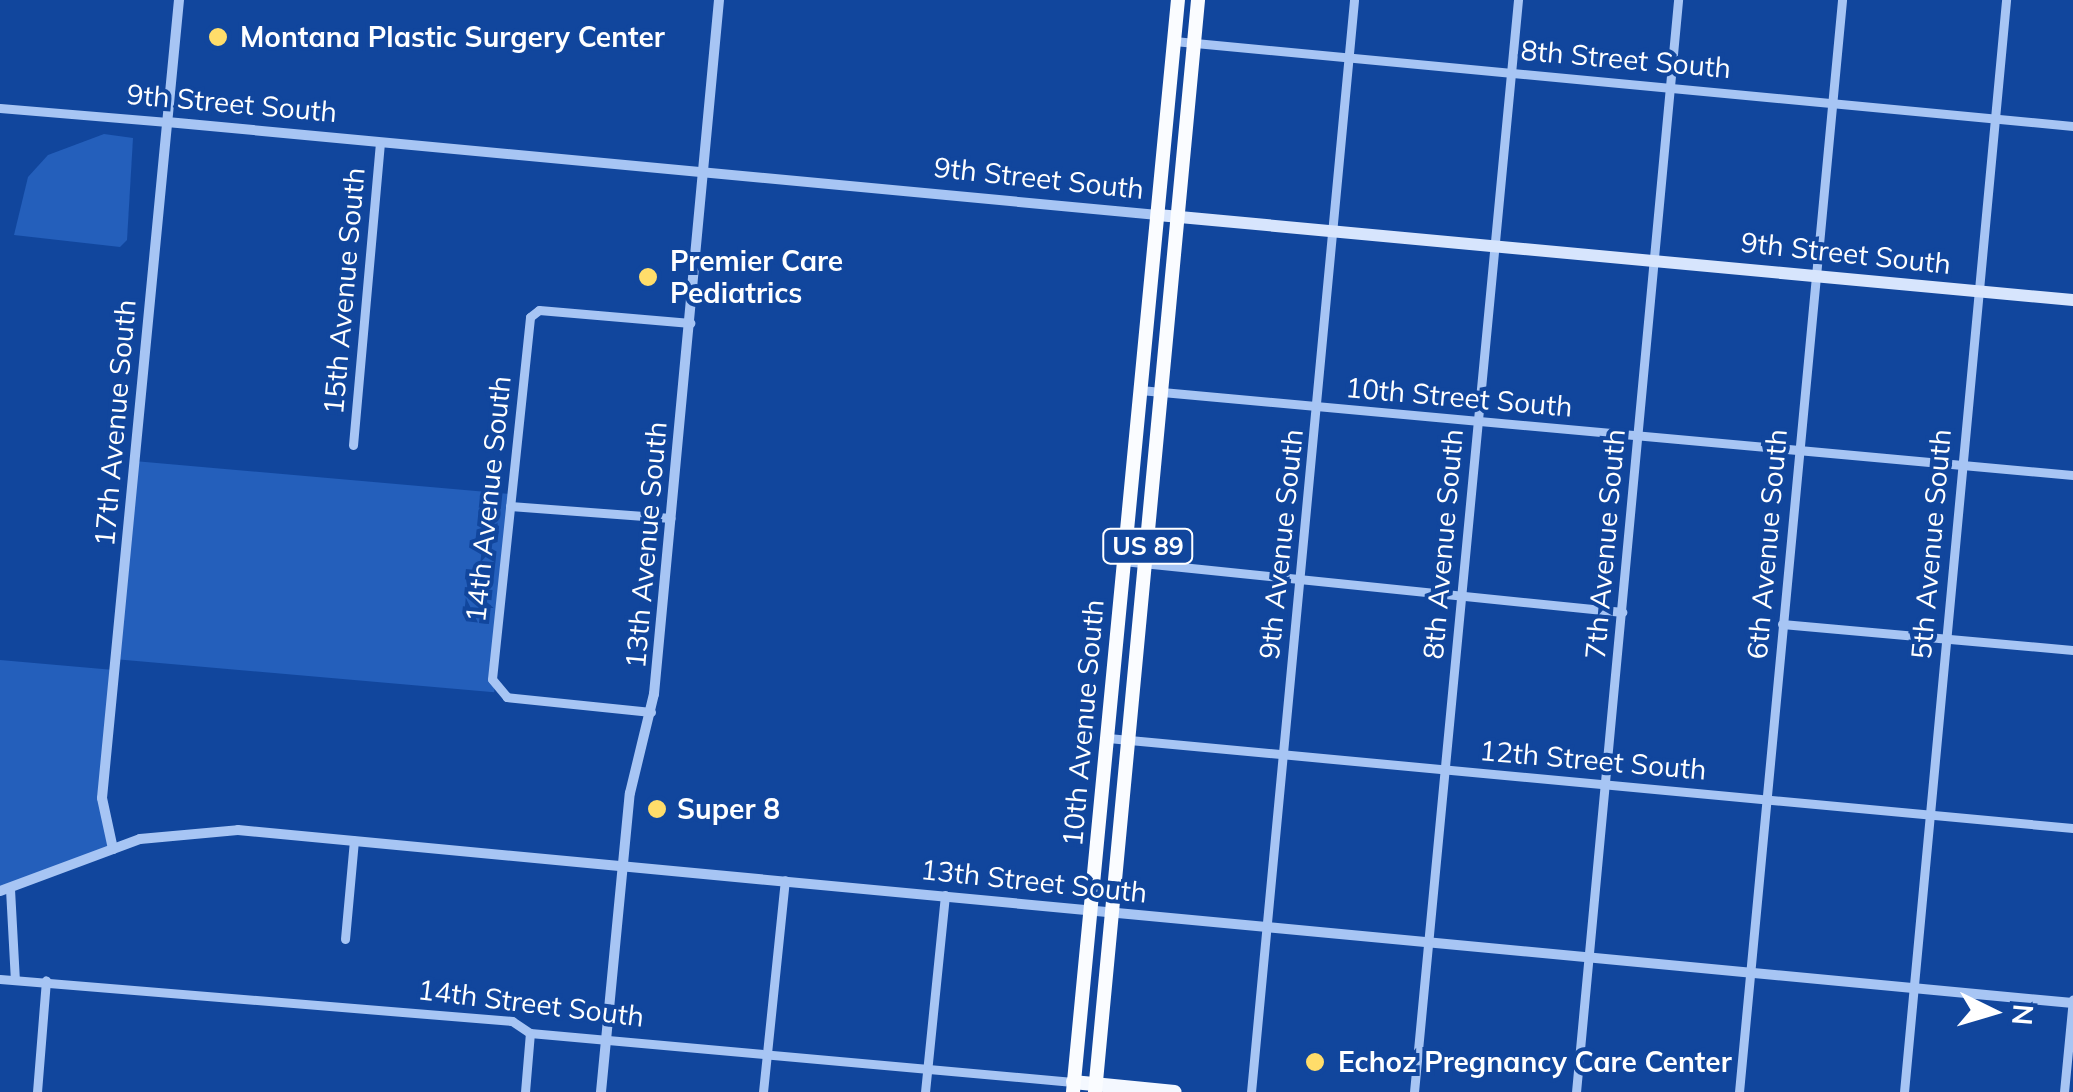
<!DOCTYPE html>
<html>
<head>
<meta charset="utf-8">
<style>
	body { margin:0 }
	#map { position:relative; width:2073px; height:1092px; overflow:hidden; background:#11469d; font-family:Mulish,sans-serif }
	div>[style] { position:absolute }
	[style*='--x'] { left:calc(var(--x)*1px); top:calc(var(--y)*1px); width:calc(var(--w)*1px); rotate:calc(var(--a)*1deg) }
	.green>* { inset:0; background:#245fbb; transform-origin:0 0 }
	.minor>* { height:9px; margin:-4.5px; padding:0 4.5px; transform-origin:4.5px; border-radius:4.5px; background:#a7c5f4 }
	.tertiary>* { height:10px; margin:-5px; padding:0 5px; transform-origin:5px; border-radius:5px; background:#a7c5f4 }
	.secondary>* { height:12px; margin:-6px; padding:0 6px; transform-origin:6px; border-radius:6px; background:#d7e5fd }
	.primary>* { height:14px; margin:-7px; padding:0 7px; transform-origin:7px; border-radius:7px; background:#f4f8ff }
	.trunk>* { height:14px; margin:-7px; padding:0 7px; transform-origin:7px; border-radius:7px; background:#fafcff }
	.dots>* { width:28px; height:28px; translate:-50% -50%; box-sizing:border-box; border:5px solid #11469d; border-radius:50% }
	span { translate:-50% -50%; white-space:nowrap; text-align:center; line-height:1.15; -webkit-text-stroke:8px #11469d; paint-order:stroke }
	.shield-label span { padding:2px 8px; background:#11469d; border:2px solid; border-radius:8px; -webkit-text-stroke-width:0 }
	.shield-label { font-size:25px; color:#fff; font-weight:700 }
	.poi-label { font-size:28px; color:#fff; font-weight:700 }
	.left { translate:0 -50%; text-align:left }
	.street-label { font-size:28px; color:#fff }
	.north { position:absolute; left:1943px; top:962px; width:100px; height:100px; -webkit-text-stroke:8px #11469d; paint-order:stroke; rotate:95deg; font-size:28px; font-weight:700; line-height:40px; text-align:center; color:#fff }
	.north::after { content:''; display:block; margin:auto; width:35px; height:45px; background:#fff; clip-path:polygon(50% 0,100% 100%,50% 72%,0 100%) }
</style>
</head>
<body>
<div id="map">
	<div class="green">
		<div style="clip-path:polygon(104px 134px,133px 138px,127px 240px,120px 247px,14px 235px,28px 177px,48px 155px)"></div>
		<div style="left:134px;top:461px;width:379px;height:199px;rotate:5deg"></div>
		<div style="clip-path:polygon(0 660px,114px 670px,102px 798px,113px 849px,0 891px)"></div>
	</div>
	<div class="minor">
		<div style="--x:1174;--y:41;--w:903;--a:5.4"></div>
		<div style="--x:0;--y:108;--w:168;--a:4.8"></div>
		<div style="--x:1140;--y:390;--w:937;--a:5.21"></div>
		<div style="--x:353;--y:445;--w:304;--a:-84.9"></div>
		<div style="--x:510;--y:506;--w:161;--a:4.3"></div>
		<div style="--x:1123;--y:561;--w:502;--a:5.84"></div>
		<div style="--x:1782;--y:624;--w:292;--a:5.1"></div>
		<div style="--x:651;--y:712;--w:145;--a:-174.1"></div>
		<div style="--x:507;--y:697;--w:23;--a:-130"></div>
		<div style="--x:492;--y:679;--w:364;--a:-84"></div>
		<div style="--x:530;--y:317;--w:11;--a:-38"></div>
		<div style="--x:539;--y:310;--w:152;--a:4.9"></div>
		<div style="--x:1108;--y:738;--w:969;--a:5.33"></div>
		<div style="--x:10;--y:889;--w:91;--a:86.9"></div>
		<div style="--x:345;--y:939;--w:99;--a:-84.8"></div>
		<div style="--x:0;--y:979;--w:514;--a:4.69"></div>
		<div style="--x:512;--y:1021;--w:22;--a:34"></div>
		<div style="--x:530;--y:1033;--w:545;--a:5.16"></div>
		<div style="--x:37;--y:1092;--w:112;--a:-85.4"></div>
		<div style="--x:525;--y:1092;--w:59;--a:-85.2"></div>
		<div style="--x:763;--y:1092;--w:213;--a:-84.1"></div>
		<div style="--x:925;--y:1092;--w:198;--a:-84.2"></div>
		<div style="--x:1251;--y:1092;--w:1097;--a:-84.61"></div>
		<div style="--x:1414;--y:1092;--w:1097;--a:-84.56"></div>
		<div style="--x:1576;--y:1092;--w:1097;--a:-84.66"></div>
		<div style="--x:1739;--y:1092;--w:1097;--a:-84.61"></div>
		<div style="--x:1904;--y:1092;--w:1097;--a:-84.66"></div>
		<div style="--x:2064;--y:1092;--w:93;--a:-84.5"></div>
	</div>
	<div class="tertiary">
		<div style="--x:167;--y:122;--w:995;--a:5.36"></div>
		<div style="--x:113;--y:849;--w:52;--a:-102.2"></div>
		<div style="--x:102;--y:798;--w:802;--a:-84.49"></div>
		<div style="--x:0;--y:891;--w:149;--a:-20.4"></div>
		<div style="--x:140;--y:839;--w:98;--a:-5.2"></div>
		<div style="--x:238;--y:830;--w:1843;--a:5.39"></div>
		<div style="--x:601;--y:1092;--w:300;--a:-84.5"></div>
		<div style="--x:630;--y:793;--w:102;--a:-76.4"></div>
		<div style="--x:654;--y:694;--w:697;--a:-84.65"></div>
	</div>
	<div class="secondary">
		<div style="--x:1158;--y:215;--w:919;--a:5.31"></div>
	</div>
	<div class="primary">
		<div style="--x:1073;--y:1082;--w:102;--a:5.6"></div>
	</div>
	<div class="trunk">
		<div style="--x:1073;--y:1092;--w:1097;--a:-84.51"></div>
		<div style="--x:1095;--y:1092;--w:1097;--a:-84.61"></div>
	</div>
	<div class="dots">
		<div style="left:218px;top:37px;background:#ffdd6a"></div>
		<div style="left:648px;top:277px;background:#ffdd6a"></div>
		<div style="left:657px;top:809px;background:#ffdd6a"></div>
		<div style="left:1315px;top:1062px;background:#ffdd6a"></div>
	</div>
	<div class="shield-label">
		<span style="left:1148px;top:546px">US 89</span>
	</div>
	<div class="poi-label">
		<span class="left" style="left:240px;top:37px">Montana Plastic Surgery Center</span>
		<span class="left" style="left:670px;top:277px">Premier Care<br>Pediatrics</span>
		<span class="left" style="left:677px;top:809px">Super 8</span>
		<span class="left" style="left:1338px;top:1062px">Echoz Pregnancy Care Center</span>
	</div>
	<div class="street-label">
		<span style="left:1626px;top:59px;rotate:5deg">8th Street South</span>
		<span style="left:232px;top:103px;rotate:5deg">9th Street South</span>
		<span style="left:1039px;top:178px;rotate:6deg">9th Street South</span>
		<span style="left:1846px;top:253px;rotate:6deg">9th Street South</span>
		<span style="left:344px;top:291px;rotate:-85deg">15th Avenue South</span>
		<span style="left:1459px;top:397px;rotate:5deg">10th Street South</span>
		<span style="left:115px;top:423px;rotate:-85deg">17th Avenue South</span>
		<span style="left:488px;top:499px;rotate:-84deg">14th Avenue South</span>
		<span style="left:1281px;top:544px;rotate:-84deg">9th Avenue South</span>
		<span style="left:1443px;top:544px;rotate:-85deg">8th Avenue South</span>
		<span style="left:1605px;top:544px;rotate:-85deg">7th Avenue South</span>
		<span style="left:1767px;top:544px;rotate:-85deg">6th Avenue South</span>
		<span style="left:1931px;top:544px;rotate:-85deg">5th Avenue South</span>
		<span style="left:646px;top:545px;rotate:-85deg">13th Avenue South</span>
		<span style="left:1083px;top:723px;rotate:-85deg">10th Avenue South</span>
		<span style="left:1593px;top:760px;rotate:5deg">12th Street South</span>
		<span style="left:1034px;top:881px;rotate:6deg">13th Street South</span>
		<span style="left:531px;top:1003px;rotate:7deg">14th Street South</span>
	</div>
	<div class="north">N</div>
</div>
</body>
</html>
